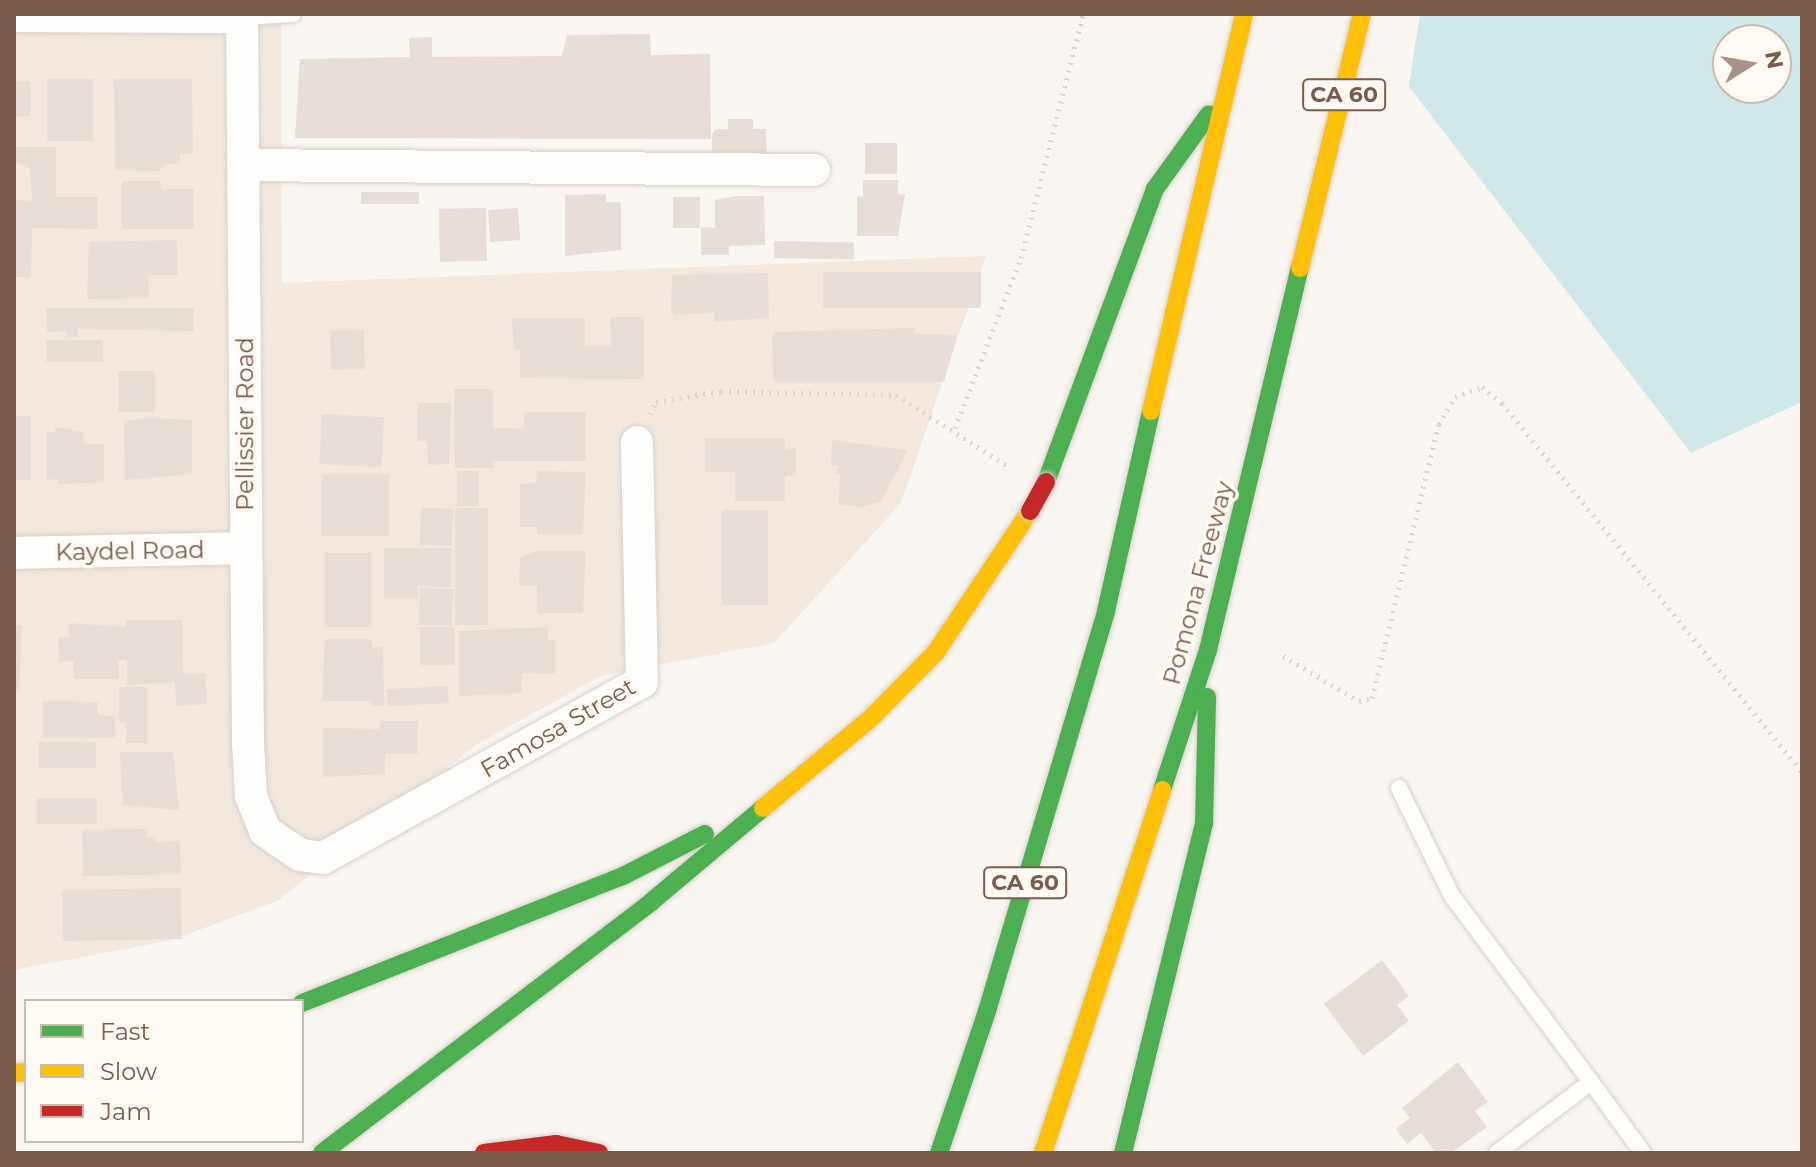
<!DOCTYPE html>
<html>
<head>
<meta charset="utf-8">
<style>
	body { margin:0 }
	#map { position:relative; width:1816px; height:1167px; overflow:hidden; background:#f9f5f0; font-family:Montserrat,sans-serif }
	div>[style] { position:absolute }
	[style*='--x'] { left:calc(var(--x)*1px); top:calc(var(--y)*1px); width:calc(var(--w)*1px); rotate:calc(var(--a)*1deg) }
	.residential>* { inset:0; background:#f2e8de }
	.water>* { inset:0; background:#d0e8ea }
	.pier>* { inset:0; background:#f9f5f0 }
	.building>* { inset:0; background:#e6ded7; transform-origin:0 0 }
	.path>* { height:5px; margin-top:-2.5px; transform-origin:0; background:repeating-linear-gradient(90deg,#dcd5d0 0 2px,transparent 0 8px) }
	.roads { filter:drop-shadow(0 0 2px #d7d1cb) drop-shadow(0 0 2px #d7d1cb) }
	.lane>* { height:16px; margin:-8px; padding:0 8px; transform-origin:8px; border-radius:8px; background:#fefefd }
	.street>* { height:32px; margin:-16px; padding:0 16px; transform-origin:16px; border-radius:16px; background:#fefefd }
	.fast>* { height:18px; margin:-9px; padding:0 9px; transform-origin:9px; border-radius:9px; background:#4caf50 }
	.slow>* { height:18px; margin:-9px; padding:0 9px; transform-origin:9px; border-radius:9px; background:#ffc107 }
	.jam>* { height:18px; margin:-9px; padding:0 9px; transform-origin:9px; border-radius:9px; background:#c62828 }
	.bridges { filter:drop-shadow(0 0 2px #dad1cc) drop-shadow(0 0 2px #dad1cc) }
	.jam-bridge>* { height:18px; margin:-9px; padding:0 9px; transform-origin:9px; border-radius:9px; background:#c62828 }
	span { translate:-50% -50%; white-space:nowrap; text-align:center; line-height:1.15; -webkit-text-stroke:7px #fffaf3; paint-order:stroke }
	.shield-label span { padding:2px 6px; background:#fffaf3; border:2px solid; border-radius:6px; -webkit-text-stroke-width:0 }
	.shield-label { font-size:22px; color:#7a5c4d; font-weight:700 }
	.street-label { font-size:24px; color:#7a5c4d }
	.frame { position:absolute; inset:0; border:16px solid #7a5c4d; pointer-events:none }
	.legend { position:absolute; left:24px; top:999px; width:280px; height:144px; box-sizing:border-box; background:#fffaf3; border:2px solid #cabbb1; margin:0; padding:10px 14px; list-style:none; font-size:24px; color:#7a5c4d }
	.legend li { display:flex; align-items:center; gap:16px; height:40px }
	.legend b { width:40px; border:2px solid #cabbb1 }
	.north { position:absolute; left:1712px; top:24px; width:80px; height:80px; box-sizing:border-box; background:#fffaf3; border:2px solid #cabbb1; border-radius:50%; rotate:79deg; font-size:22px; font-weight:700; line-height:32px; text-align:center; color:#7a5c4d }
	.north::after { content:''; display:block; margin:auto; width:28px; height:36px; background:#a69286; clip-path:polygon(50% 0,100% 100%,50% 72%,0 100%) }
</style>
</head>
<body>
<div id="map">
	<div class="residential">
		<div style="clip-path:polygon(14px 14px,281px 14px,282px 283px,986px 256px,901px 503px,774px 643px,601px 676px,476px 745px,277px 901px,172px 940px,14px 970px)"></div>
	</div>
	<div class="water">
		<div style="clip-path:polygon(evenodd,1353px 14px,1802px 14px,1802px 402px,1691px 453px,1353px 14px,1728px 40px,1776px 40px,1776px 88px,1728px 88px,1728px 40px)"></div>
	</div>
	<div class="pier">
		<div style="clip-path:polygon(1349px 14px,1420px 14px,1408px 92px,1350px 16px)"></div>
	</div>
	<div class="building">
		<div style="clip-path:polygon(650px 34px,651px 55px,710px 54px,711px 139px,295px 138px,300px 59px,410px 57px,409px 38px,432px 37px,432px 57px,562px 56px,567px 35px)"></div>
		<div style="clip-path:polygon(14px 71px,17px 81px,30px 81px,30px 116px,14px 117px)"></div>
		<div style="left:93px;top:79px;width:62px;height:46px;rotate:90deg"></div>
		<div style="clip-path:polygon(114px 79px,192px 79px,193px 154px,180px 154px,180px 163px,166px 164px,159px 171px,115px 170px)"></div>
		<div style="clip-path:polygon(728px 119px,753px 119px,753px 129px,766px 129px,767px 155px,712px 155px,712px 135px,715px 129px,728px 129px)"></div>
		<div style="left:897px;top:143px;width:31px;height:32px;rotate:90deg"></div>
		<div style="clip-path:polygon(14px 147px,56px 147px,56px 197px,98px 197px,98px 229px,32px 228px,31px 277px,14px 277px,14px 200px,32px 201px,30px 169px,14px 161px)"></div>
		<div style="clip-path:polygon(863px 180px,898px 180px,898px 194px,905px 194px,898px 236px,857px 236px,857px 196px,863px 197px)"></div>
		<div style="clip-path:polygon(122px 181px,161px 181px,161px 189px,194px 189px,194px 229px,122px 229px)"></div>
		<div style="left:419px;top:192px;width:12px;height:58px;rotate:90deg"></div>
		<div style="clip-path:polygon(606px 194px,606px 202px,621px 202px,621px 250px,565px 256px,565px 195px)"></div>
		<div style="clip-path:polygon(736px 196px,764px 196px,765px 245px,729px 246px,729px 255px,701px 255px,701px 227px,715px 228px,715px 200px)"></div>
		<div style="left:673px;top:197px;width:27px;height:31px"></div>
		<div style="left:486px;top:208px;width:53px;height:47px;rotate:89deg"></div>
		<div style="left:518px;top:208px;width:32px;height:30px;rotate:86deg"></div>
		<div style="clip-path:polygon(177px 240px,178px 275px,148px 275px,149px 298px,87px 299px,89px 242px)"></div>
		<div style="left:774px;top:241px;width:80px;height:17px;rotate:1deg"></div>
		<div style="left:823px;top:272px;width:158px;height:36px"></div>
		<div style="clip-path:polygon(768px 273px,769px 318px,714px 322px,714px 313px,674px 315px,671px 309px,672px 275px)"></div>
		<div style="clip-path:polygon(46px 308px,194px 308px,194px 331px,78px 329px,78px 337px,67px 337px,66px 331px,47px 332px)"></div>
		<div style="clip-path:polygon(610px 317px,644px 317px,644px 379px,520px 378px,520px 350px,515px 350px,511px 318px,585px 318px,585px 346px,611px 346px)"></div>
		<div style="clip-path:polygon(914px 328px,914px 334px,957px 335px,944px 382px,774px 382px,772px 336px,776px 332px)"></div>
		<div style="left:364px;top:330px;width:39px;height:34px;rotate:89deg"></div>
		<div style="left:103px;top:340px;width:22px;height:57px;rotate:90deg"></div>
		<div style="left:118px;top:371px;width:37px;height:41px"></div>
		<div style="clip-path:polygon(454px 389px,493px 389px,493px 428px,524px 429px,524px 412px,586px 412px,586px 461px,493px 461px,493px 468px,455px 468px)"></div>
		<div style="clip-path:polygon(418px 403px,451px 403px,449px 464px,428px 465px,427px 441px,418px 441px)"></div>
		<div style="left:322px;top:414px;width:62px;height:50px;rotate:3deg"></div>
		<div style="left:14px;top:416px;width:16px;height:64px"></div>
		<div style="clip-path:polygon(149px 418px,192px 420px,192px 474px,125px 480px,124px 421px)"></div>
		<div style="clip-path:polygon(55px 427px,83px 432px,84px 444px,104px 444px,104px 482px,59px 484px,58px 480px,46px 479px,46px 432px,55px 432px)"></div>
		<div style="clip-path:polygon(705px 438px,785px 438px,785px 449px,796px 448px,796px 475px,785px 476px,785px 501px,735px 501px,735px 472px,705px 472px)"></div>
		<div style="clip-path:polygon(832px 440px,908px 450px,881px 502px,859px 507px,838px 504px,840px 475px,836px 474px,838px 466px,831px 465px)"></div>
		<div style="left:457px;top:471px;width:21px;height:35px"></div>
		<div style="clip-path:polygon(537px 471px,586px 472px,583px 534px,537px 534px,537px 527px,520px 527px,520px 484px,536px 483px)"></div>
		<div style="left:322px;top:474px;width:67px;height:62px"></div>
		<div style="left:421px;top:508px;width:32px;height:37px;rotate:2deg"></div>
		<div style="left:455px;top:508px;width:33px;height:117px"></div>
		<div style="left:722px;top:510px;width:46px;height:95px"></div>
		<div style="clip-path:polygon(384px 548px,452px 548px,451px 587px,418px 586px,418px 598px,384px 598px)"></div>
		<div style="clip-path:polygon(537px 551px,586px 551px,583px 613px,537px 613px,537px 586px,519px 586px,520px 557px)"></div>
		<div style="left:325px;top:553px;width:46px;height:74px"></div>
		<div style="left:420px;top:588px;width:33px;height:37px;rotate:2deg"></div>
		<div style="clip-path:polygon(126px 620px,182px 620px,183px 674px,205px 673px,207px 704px,176px 706px,175px 682px,127px 685px,127px 660px,118px 660px,119px 679px,74px 679px,74px 661px,59px 662px,58px 637px,69px 637px,69px 623px,126px 627px)"></div>
		<div style="clip-path:polygon(14px 625px,22px 625px,19px 691px,14px 691px)"></div>
		<div style="left:420px;top:627px;width:34px;height:38px"></div>
		<div style="clip-path:polygon(548px 627px,548px 640px,555px 640px,555px 674px,522px 673px,522px 693px,459px 696px,459px 631px)"></div>
		<div style="clip-path:polygon(325px 639px,371px 639px,372px 647px,383px 647px,384px 706px,372px 706px,372px 701px,322px 701px)"></div>
		<div style="left:448px;top:686px;width:17px;height:61px;rotate:87deg"></div>
		<div style="clip-path:polygon(119px 687px,147px 687px,147px 743px,126px 743px,126px 722px,119px 722px)"></div>
		<div style="clip-path:polygon(43px 701px,98px 702px,98px 715px,115px 716px,115px 738px,43px 737px)"></div>
		<div style="clip-path:polygon(380px 721px,418px 721px,418px 754px,385px 754px,385px 774px,323px 777px,323px 728px,380px 729px)"></div>
		<div style="left:96px;top:742px;width:26px;height:58px;rotate:90deg"></div>
		<div style="clip-path:polygon(120px 752px,173px 752px,179px 810px,123px 805px)"></div>
		<div style="left:97px;top:798px;width:26px;height:60px;rotate:90deg"></div>
		<div style="clip-path:polygon(147px 829px,147px 837px,155px 837px,155px 842px,180px 841px,181px 874px,83px 876px,82px 830px)"></div>
		<div style="left:181px;top:888px;width:51px;height:119px;rotate:89deg"></div>
		<div style="clip-path:polygon(1382px 960px,1409px 996px,1397px 1005px,1409px 1021px,1363px 1056px,1324px 1004px)"></div>
		<div style="clip-path:polygon(1458px 1062px,1488px 1102px,1475px 1111px,1487px 1127px,1451px 1153px,1436px 1153px,1421px 1133px,1407px 1144px,1396px 1129px,1410px 1118px,1402px 1108px)"></div>
	</div>
	<div class="path">
		<div style="--x:650;--y:414;--w:13;--a:-63"></div>
		<div style="--x:656;--y:402;--w:66;--a:-9.6"></div>
		<div style="--x:721;--y:391;--w:175;--a:1.3"></div>
		<div style="--x:896;--y:395;--w:133;--a:32.4"></div>
		<div style="--x:955;--y:428;--w:182;--a:-68.8"></div>
		<div style="--x:1021;--y:258;--w:252;--a:-75.7"></div>
		<div style="--x:1283;--y:656;--w:88;--a:30.6"></div>
		<div style="--x:1359;--y:701;--w:13;--a:-13"></div>
		<div style="--x:1372;--y:698;--w:282;--a:-76.3"></div>
		<div style="--x:1439;--y:424;--w:31;--a:-59"></div>
		<div style="--x:1455;--y:397;--w:29;--a:-20"></div>
		<div style="--x:1482;--y:387;--w:26;--a:39"></div>
		<div style="--x:1502;--y:403;--w:476;--a:50.9"></div>
	</div>
	<div class="roads">
		<div class="lane">
			<div style="--x:242;--y:17;--w:51;--a:-3.4"></div>
			<div style="--x:1399;--y:788;--w:120;--a:63.9"></div>
			<div style="--x:1452;--y:896;--w:232;--a:53.2"></div>
			<div style="--x:1497;--y:1153;--w:118;--a:-37.1"></div>
			<div style="--x:1591;--y:1082;--w:88;--a:53.8"></div>
		</div>
		<div class="street">
			<div style="--x:242;--y:14;--w:729;--a:89.53"></div>
			<div style="--x:248;--y:743;--w:53;--a:86.8"></div>
			<div style="--x:251;--y:796;--w:38;--a:68"></div>
			<div style="--x:265;--y:831;--w:42;--a:34.4"></div>
			<div style="--x:300;--y:855;--w:23;--a:7"></div>
			<div style="--x:323;--y:858;--w:364;--a:-28.9"></div>
			<div style="--x:642;--y:682;--w:240;--a:-91.2"></div>
			<div style="--x:14;--y:16;--w:228;--a:0.3"></div>
			<div style="--x:243;--y:165;--w:571;--a:0.5"></div>
			<div style="--x:14;--y:553;--w:231;--a:-1.2"></div>
		</div>
		<div class="fast">
			<div style="--x:1046;--y:482;--w:313;--a:-69.6"></div>
			<div style="--x:1155;--y:189;--w:92;--a:-54.2"></div>
			<div style="--x:1162;--y:790;--w:147;--a:-71.8"></div>
			<div style="--x:1208;--y:650;--w:393;--a:-76.5"></div>
			<div style="--x:302;--y:1003;--w:345;--a:-21.6"></div>
			<div style="--x:623;--y:876;--w:92;--a:-27.1"></div>
			<div style="--x:322;--y:1153;--w:414;--a:-37.3"></div>
			<div style="--x:651;--y:902;--w:146;--a:-40"></div>
			<div style="--x:939;--y:1153;--w:150;--a:-71.3"></div>
			<div style="--x:987;--y:1011;--w:417;--a:-73.4"></div>
			<div style="--x:1106;--y:611;--w:205;--a:-77.3"></div>
			<div style="--x:1123;--y:1153;--w:340;--a:-76.2"></div>
			<div style="--x:1204;--y:823;--w:126;--a:-88.6"></div>
		</div>
		<div class="slow">
			<div style="--x:1300;--y:268;--w:261;--a:-76.3"></div>
			<div style="--x:1151;--y:411;--w:408;--a:-76.8"></div>
			<div style="--x:763;--y:808;--w:139;--a:-39.8"></div>
			<div style="--x:870;--y:719;--w:94;--a:-45.4"></div>
			<div style="--x:936;--y:652;--w:169;--a:-56.3"></div>
			<div style="--x:14;--y:1073;--w:12;--a:-5"></div>
			<div style="--x:1043;--y:1153;--w:382;--a:-71.8"></div>
		</div>
		<div class="jam">
			<div style="--x:484;--y:1153;--w:73;--a:-7.1"></div>
			<div style="--x:556;--y:1144;--w:44;--a:11.8"></div>
		</div>
	</div>
	<div class="bridges">
		<div class="jam-bridge">
			<div style="--x:1030;--y:511;--w:33;--a:-61"></div>
		</div>
	</div>
	<div class="shield-label">
		<span style="left:1344px;top:95px">CA 60</span>
		<span style="left:1025px;top:883px">CA 60</span>
	</div>
	<div class="street-label">
		<span style="left:245px;top:424px;rotate:-90deg">Pellissier Road</span>
		<span style="left:130px;top:551px;rotate:-1deg">Kaydel Road</span>
		<span style="left:1198px;top:583px;rotate:-75deg">Pomona Freeway</span>
		<span style="left:558px;top:728px;rotate:-30deg">Famosa Street</span>
	</div>
	<div class="frame"></div>
	<ul class="legend">
	<li><b style="height:10px;background:#4caf50"></b>Fast</li>
	<li><b style="height:10px;background:#ffc107"></b>Slow</li>
	<li><b style="height:10px;background:#c62828"></b>Jam</li>
	</ul>
	<div class="north">N</div>
</div>
</body>
</html>
